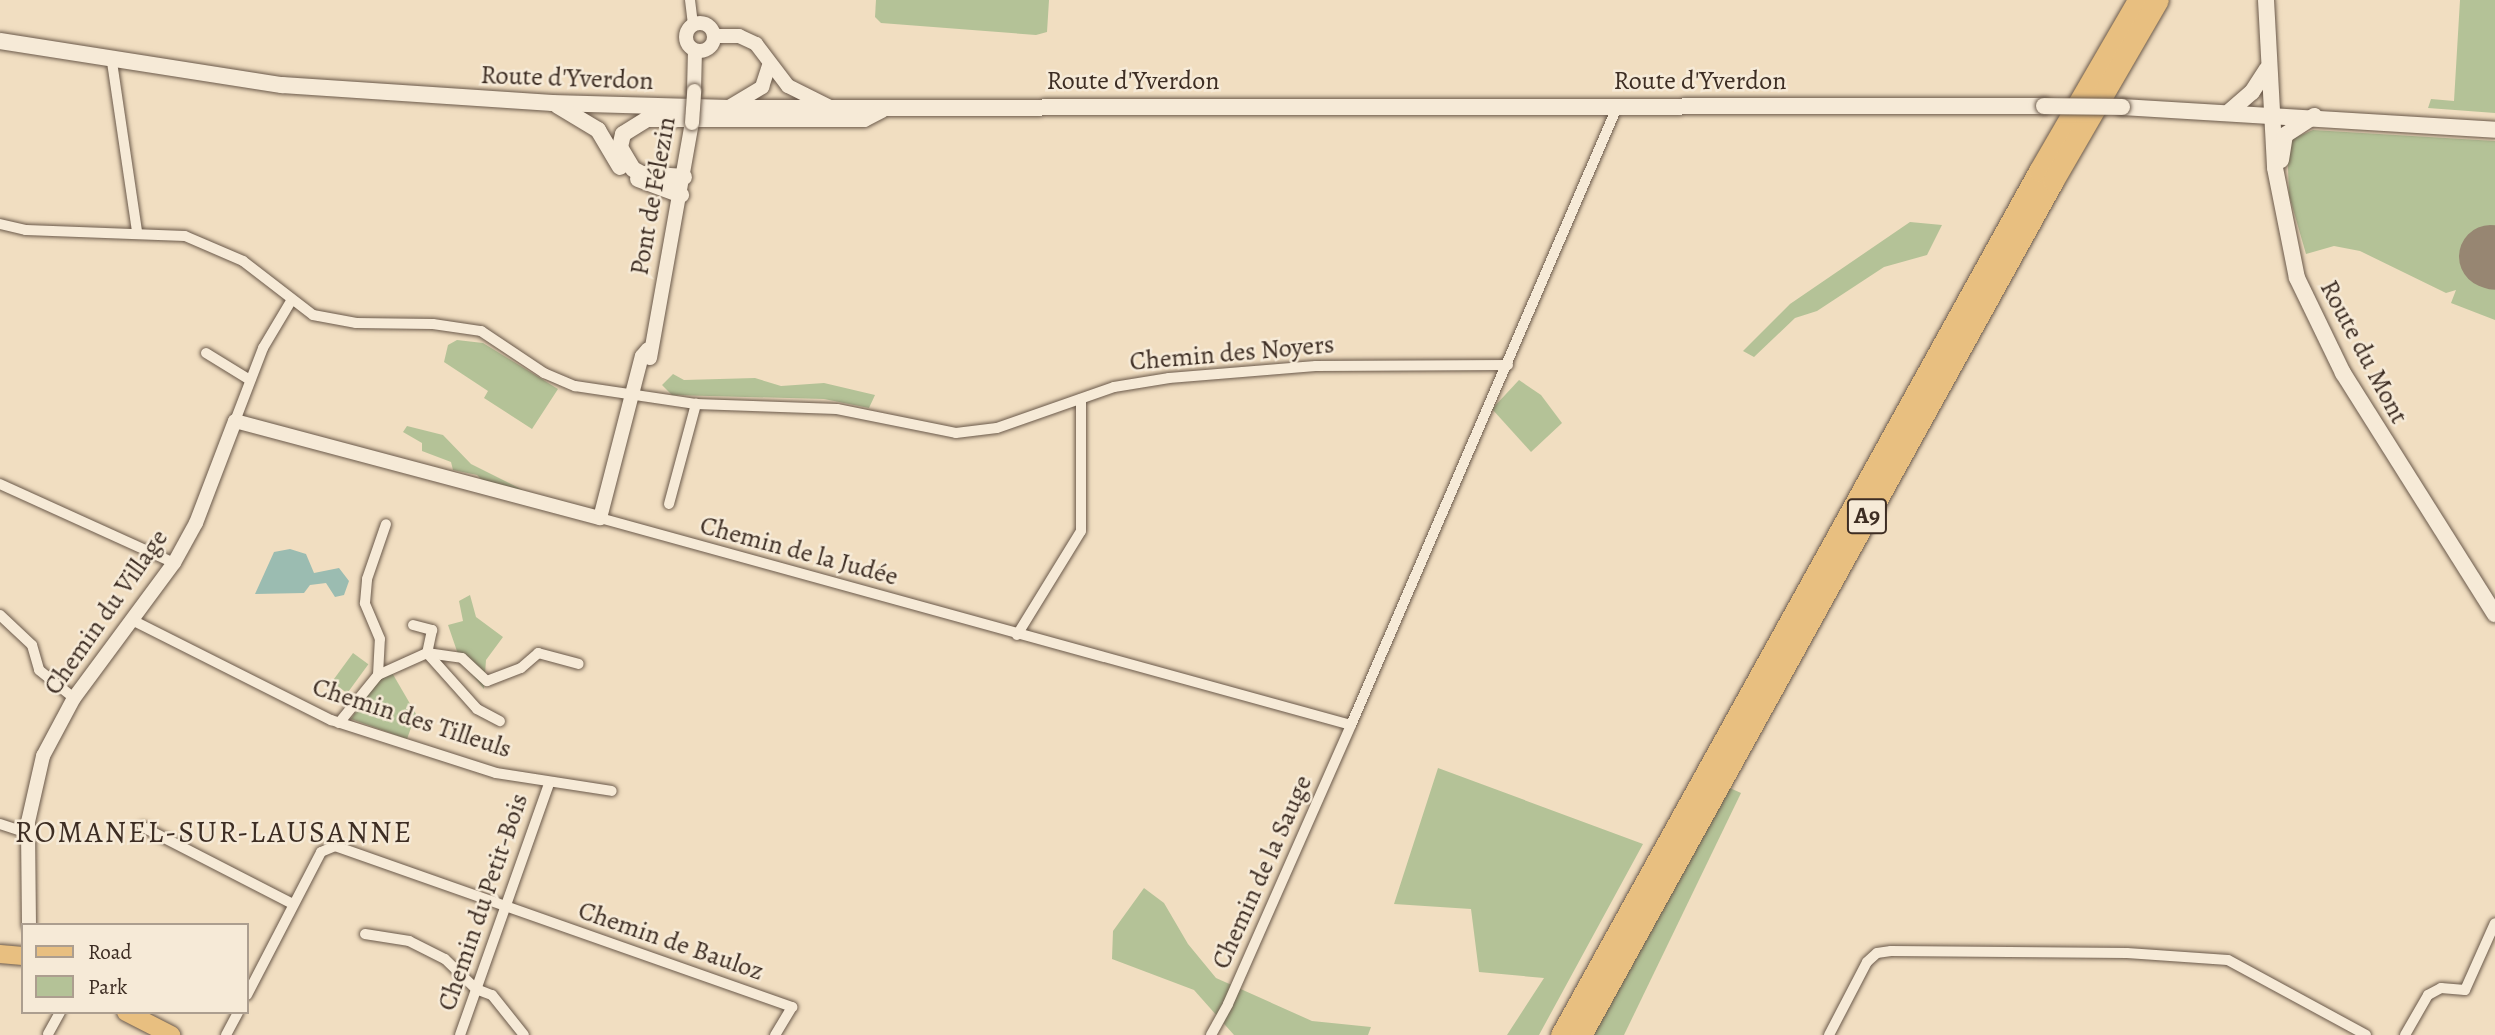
<!DOCTYPE html>
<html>
<head>
<meta charset="utf-8">
<style>
	body { margin:0 }
	#map { position:relative; width:2495px; height:1035px; overflow:hidden; background:#f1dec1; font-family:Alegreya,serif }
	div>[style] { position:absolute }
	[style*='--x'] { left:calc(var(--x)*1px); top:calc(var(--y)*1px); width:calc(var(--w)*1px); rotate:calc(var(--a)*1deg) }
	.green>* { inset:0; background:#b4c297; transform-origin:0 0 }
	.water>* { inset:0; background:#9bbcb1 }
	.runway>* { height:63px; margin:-31.5px; padding:0 31.5px; transform-origin:31.5px; border-radius:31.5px; background:#978672 }
	.roads { filter:drop-shadow(0 0 2px #6a594a) drop-shadow(0 0 2px #6a594a) }
	.minor>* { height:10px; margin:-5px; padding:0 5px; transform-origin:5px; border-radius:5px; background:#f6ead7 }
	.tertiary>* { height:14px; margin:-7px; padding:0 7px; transform-origin:7px; border-radius:7px; background:#f6ead7 }
	.tertiary>.ring { margin:-7px; padding:0; box-sizing:content-box; background:none; border:14px solid #f6ead7; border-radius:50% }
	.secondary>* { height:16px; margin:-8px; padding:0 8px; transform-origin:8px; border-radius:8px; background:#f6ead7 }
	.primary>* { height:18px; margin:-9px; padding:0 9px; transform-origin:9px; border-radius:9px; background:#e8bf80 }
	.motorway>* { height:21px; margin:-10.5px; padding:0 10.5px; transform-origin:10.5px; border-radius:10.5px; background:#e8bf80 }
	.bridges { filter:drop-shadow(0 0 2px #6a594a) drop-shadow(0 0 2px #6a594a) }
	.tertiary-bridge>* { height:14px; margin:-7px; padding:0 7px; transform-origin:7px; border-radius:7px; background:#f6ead7 }
	.secondary-bridge>* { height:16px; margin:-8px; padding:0 8px; transform-origin:8px; border-radius:8px; background:#f6ead7 }
	span { translate:-50% -50%; white-space:nowrap; text-align:center; line-height:1.15; -webkit-text-stroke:5px #f6ead7; paint-order:stroke }
	.shield-label span { padding:2px 5px; background:#f6ead7; border:2px solid; border-radius:5px; -webkit-text-stroke-width:0 }
	.shield-label { font-size:24px; color:#3d2d23; font-weight:700 }
	.street-label { font-size:26px; color:#3d2d23 }
	.quarter-label { font-size:30px; color:#3d2d23; letter-spacing:2px }
	.legend { position:absolute; left:21px; top:923px; width:228px; height:91px; box-sizing:border-box; background:#f6ead7; border:2px solid #ac9e8f; margin:0; padding:9px 12px; list-style:none; font-size:21px; color:#3d2d23 }
	.legend li { display:flex; align-items:center; gap:14px; height:35px }
	.legend b { width:35px; border:2px solid #ac9e8f }
</style>
</head>
<body>
<div id="map">
	<div class="green">
		<div style="clip-path:polygon(876px 0,1049px 0,1047px 32px,1036px 35px,881px 23px,875px 17px)"></div>
		<div style="clip-path:polygon(2460px 0,2495px 0,2495px 113px,2428px 108px,2431px 99px,2454px 101px)"></div>
		<div style="clip-path:polygon(2313px 130px,2495px 141px,2495px 238px,2483px 271px,2495px 275px,2495px 320px,2451px 303px,2456px 290px,2446px 293px,2360px 251px,2334px 246px,2306px 254px,2289px 195px,2287px 141px)"></div>
		<div style="clip-path:polygon(1910px 222px,1942px 225px,1927px 255px,1884px 267px,1817px 311px,1795px 318px,1754px 357px,1743px 351px,1790px 304px)"></div>
		<div style="clip-path:polygon(457px 340px,483px 343px,558px 389px,532px 429px,484px 398px,488px 391px,444px 362px,448px 345px)"></div>
		<div style="clip-path:polygon(673px 374px,684px 380px,755px 378px,781px 386px,824px 383px,875px 395px,869px 408px,824px 399px,672px 395px,662px 385px)"></div>
		<div style="clip-path:polygon(1519px 380px,1541px 395px,1562px 423px,1531px 452px,1492px 409px)"></div>
		<div style="clip-path:polygon(407px 426px,443px 435px,471px 464px,523px 490px,487px 485px,477px 475px,453px 470px,451px 462px,422px 451px,422px 443px,403px 432px)"></div>
		<div style="clip-path:polygon(470px 595px,476px 617px,503px 637px,486px 660px,484px 689px,460px 660px,448px 625px,463px 621px,459px 601px)"></div>
		<div style="left:353px;top:653px;width:19px;height:36px;rotate:36deg"></div>
		<div style="clip-path:polygon(391px 671px,416px 714px,407px 739px,351px 719px,369px 690px)"></div>
		<div style="clip-path:polygon(1438px 768px,1643px 844px,1539px 1035px,1507px 1035px,1544px 978px,1479px 972px,1471px 909px,1394px 904px)"></div>
		<div style="clip-path:polygon(1730px 788px,1741px 793px,1624px 1035px,1593px 1035px)"></div>
		<div style="clip-path:polygon(1144px 888px,1164px 903px,1188px 944px,1216px 978px,1312px 1021px,1371px 1027px,1368px 1035px,1234px 1035px,1194px 990px,1112px 959px,1113px 931px)"></div>
	</div>
	<div class="water">
		<div style="clip-path:polygon(290px 549px,306px 554px,314px 573px,339px 568px,349px 581px,344px 595px,335px 597px,326px 583px,310px 585px,304px 593px,255px 594px,274px 552px)"></div>
	</div>
	<div class="runway">
		<div style="--x:2490;--y:256;--w:5;--a:22"></div>
	</div>
	<div class="roads">
		<div class="minor">
			<div style="--x:690;--y:0;--w:24;--a:83"></div>
			<div style="--x:112;--y:62;--w:172;--a:81.6"></div>
			<div style="--x:0;--y:224;--w:27;--a:13"></div>
			<div style="--x:26;--y:230;--w:159;--a:2.2"></div>
			<div style="--x:185;--y:236;--w:63;--a:23.3"></div>
			<div style="--x:243;--y:261;--w:88;--a:37.6"></div>
			<div style="--x:313;--y:315;--w:44;--a:10.5"></div>
			<div style="--x:356;--y:323;--w:77;--a:0.7"></div>
			<div style="--x:433;--y:324;--w:49;--a:8.3"></div>
			<div style="--x:481;--y:331;--w:76;--a:33.7"></div>
			<div style="--x:544;--y:373;--w:34;--a:23"></div>
			<div style="--x:575;--y:386;--w:122;--a:8.5"></div>
			<div style="--x:696;--y:404;--w:141;--a:2"></div>
			<div style="--x:837;--y:409;--w:121;--a:11.4"></div>
			<div style="--x:956;--y:433;--w:41;--a:-7"></div>
			<div style="--x:997;--y:428;--w:124;--a:-19.3"></div>
			<div style="--x:1114;--y:387;--w:56;--a:-9.3"></div>
			<div style="--x:1169;--y:378;--w:147;--a:-4.7"></div>
			<div style="--x:1316;--y:366;--w:192;--a:-0.3"></div>
			<div style="--x:206;--y:353;--w:52;--a:31.5"></div>
			<div style="--x:235;--y:421;--w:78;--a:-69"></div>
			<div style="--x:263;--y:348;--w:55;--a:-59.2"></div>
			<div style="--x:0;--y:484;--w:191;--a:24.4"></div>
			<div style="--x:669;--y:504;--w:104;--a:-74.9"></div>
			<div style="--x:600;--y:518;--w:779;--a:15.41"></div>
			<div style="--x:0;--y:615;--w:44;--a:43.2"></div>
			<div style="--x:32;--y:645;--w:26;--a:74"></div>
			<div style="--x:39;--y:670;--w:45;--a:38.7"></div>
			<div style="--x:132;--y:620;--w:223;--a:26.7"></div>
			<div style="--x:331;--y:720;--w:173;--a:17.8"></div>
			<div style="--x:496;--y:773;--w:117;--a:8.8"></div>
			<div style="--x:413;--y:625;--w:20;--a:15"></div>
			<div style="--x:432;--y:630;--w:24;--a:102"></div>
			<div style="--x:427;--y:653;--w:35;--a:8"></div>
			<div style="--x:462;--y:658;--w:34;--a:43"></div>
			<div style="--x:487;--y:681;--w:36;--a:-21"></div>
			<div style="--x:521;--y:668;--w:23;--a:-41"></div>
			<div style="--x:538;--y:653;--w:42;--a:15"></div>
			<div style="--x:1017;--y:635;--w:122;--a:-58.4"></div>
			<div style="--x:1081;--y:531;--w:132;--a:-90"></div>
			<div style="--x:378;--y:675;--w:36;--a:-87"></div>
			<div style="--x:380;--y:639;--w:39;--a:-113"></div>
			<div style="--x:365;--y:603;--w:24;--a:-85"></div>
			<div style="--x:367;--y:579;--w:58;--a:-70.9"></div>
			<div style="--x:339;--y:723;--w:62;--a:-50.9"></div>
			<div style="--x:378;--y:675;--w:54;--a:-24.2"></div>
			<div style="--x:427;--y:653;--w:75;--a:48.2"></div>
			<div style="--x:477;--y:709;--w:26;--a:28"></div>
			<div style="--x:0;--y:824;--w:28;--a:18"></div>
			<div style="--x:143;--y:827;--w:169;--a:27.2"></div>
			<div style="--x:365;--y:934;--w:45;--a:9"></div>
			<div style="--x:409;--y:941;--w:40;--a:26.6"></div>
			<div style="--x:445;--y:959;--w:43;--a:44.1"></div>
			<div style="--x:476;--y:989;--w:17;--a:21"></div>
			<div style="--x:492;--y:995;--w:51;--a:51.3"></div>
			<div style="--x:247;--y:995;--w:161;--a:-62.6"></div>
			<div style="--x:321;--y:852;--w:15;--a:-23"></div>
			<div style="--x:335;--y:846;--w:485;--a:19.4"></div>
			<div style="--x:792;--y:1007;--w:33;--a:121"></div>
			<div style="--x:48;--y:1034;--w:25;--a:-61"></div>
			<div style="--x:226;--y:1035;--w:26;--a:-62"></div>
			<div style="--x:460;--y:1035;--w:267;--a:-70.5"></div>
			<div style="--x:1211;--y:1035;--w:35;--a:-61"></div>
			<div style="--x:1228;--y:1004;--w:305;--a:-66.2"></div>
			<div style="--x:1351;--y:725;--w:675;--a:-66.7"></div>
			<div style="--x:1829;--y:1035;--w:82;--a:-62.5"></div>
			<div style="--x:1867;--y:962;--w:13;--a:-42"></div>
			<div style="--x:1877;--y:953;--w:14;--a:-8"></div>
			<div style="--x:1891;--y:951;--w:236;--a:0.5"></div>
			<div style="--x:2127;--y:953;--w:101;--a:4"></div>
			<div style="--x:2228;--y:960;--w:157;--a:28.5"></div>
			<div style="--x:2405;--y:1035;--w:46;--a:-60.1"></div>
			<div style="--x:2428;--y:995;--w:15;--a:-28"></div>
			<div style="--x:2441;--y:988;--w:24;--a:5"></div>
			<div style="--x:2465;--y:990;--w:73;--a:-65.9"></div>
		</div>
		<div class="tertiary">
			<div class="ring" style="left:686px;top:23px;width:14px;height:14px"></div>
			<div style="--x:714;--y:36;--w:25;--a:0"></div>
			<div style="--x:739;--y:36;--w:19;--a:25"></div>
			<div style="--x:756;--y:44;--w:53;--a:52.7"></div>
			<div style="--x:788;--y:86;--w:47;--a:26.6"></div>
			<div style="--x:694;--y:91;--w:40;--a:-88.6"></div>
			<div style="--x:729;--y:107;--w:39;--a:-31"></div>
			<div style="--x:762;--y:87;--w:23;--a:-72"></div>
			<div style="--x:650;--y:358;--w:239;--a:-79.9"></div>
			<div style="--x:29;--y:925;--w:103;--a:-90.6"></div>
			<div style="--x:28;--y:822;--w:68;--a:-77.2"></div>
			<div style="--x:43;--y:756;--w:66;--a:-61.9"></div>
			<div style="--x:74;--y:698;--w:168;--a:-53.5"></div>
			<div style="--x:174;--y:563;--w:46;--a:-61.2"></div>
			<div style="--x:196;--y:523;--w:109;--a:-69.1"></div>
			<div style="--x:235;--y:421;--w:378;--a:14.9"></div>
			<div style="--x:600;--y:518;--w:167;--a:-75.5"></div>
			<div style="--x:642;--y:356;--w:9;--a:-49"></div>
		</div>
		<div class="secondary">
			<div style="--x:2266;--y:0;--w:168;--a:86.9"></div>
			<div style="--x:2275;--y:168;--w:112;--a:78.7"></div>
			<div style="--x:2297;--y:278;--w:106;--a:64.2"></div>
			<div style="--x:2343;--y:373;--w:285;--a:57.8"></div>
			<div style="--x:0;--y:41;--w:285;--a:8.9"></div>
			<div style="--x:282;--y:85;--w:271;--a:3.8"></div>
			<div style="--x:552;--y:103;--w:177;--a:1.6"></div>
			<div style="--x:729;--y:108;--w:1315;--a:-0.09"></div>
			<div style="--x:558;--y:106;--w:47;--a:31"></div>
			<div style="--x:598;--y:130;--w:43;--a:59.3"></div>
			<div style="--x:2122;--y:107;--w:374;--a:3.5"></div>
			<div style="--x:2230;--y:111;--w:29;--a:-41"></div>
			<div style="--x:2252;--y:92;--w:27;--a:-57"></div>
			<div style="--x:2281;--y:160;--w:25;--a:-81"></div>
			<div style="--x:2285;--y:135;--w:35;--a:-33"></div>
			<div style="--x:684;--y:177;--w:42;--a:-175.9"></div>
			<div style="--x:642;--y:174;--w:10;--a:-151"></div>
			<div style="--x:633;--y:169;--w:26;--a:-121"></div>
			<div style="--x:620;--y:147;--w:13;--a:-77"></div>
			<div style="--x:623;--y:134;--w:28;--a:-32"></div>
			<div style="--x:647;--y:119;--w:217;--a:0"></div>
			<div style="--x:864;--y:119;--w:20;--a:-27"></div>
			<div style="--x:638;--y:179;--w:46;--a:20.4"></div>
		</div>
		<div class="primary">
			<div style="--x:0;--y:954;--w:23;--a:5"></div>
			<div style="--x:126;--y:1012;--w:51;--a:27.1"></div>
		</div>
		<div class="motorway">
			<div style="--x:1561;--y:1035;--w:987;--a:-61.05"></div>
			<div style="--x:2039;--y:171;--w:198;--a:-59.9"></div>
			<div style="--x:1581;--y:1035;--w:976;--a:-61.07"></div>
			<div style="--x:2053;--y:181;--w:209;--a:-59.9"></div>
		</div>
	</div>
	<div class="bridges">
		<div class="tertiary-bridge">
			<div style="--x:692;--y:123;--w:32;--a:-86"></div>
		</div>
		<div class="secondary-bridge">
			<div style="--x:2044;--y:106;--w:78;--a:0.7"></div>
		</div>
	</div>
	<div class="shield-label">
		<span style="left:1867px;top:516px">A9</span>
	</div>
	<div class="street-label">
		<span style="left:567px;top:78px;rotate:2deg">Route d'Yverdon</span>
		<span style="left:1133px;top:81px">Route d'Yverdon</span>
		<span style="left:1700px;top:81px">Route d'Yverdon</span>
		<span style="left:653px;top:196px;rotate:-80deg">Pont de Félezin</span>
		<span style="left:2364px;top:352px;rotate:62deg">Route du Mont</span>
		<span style="left:1232px;top:353px;rotate:-5deg">Chemin des Noyers</span>
		<span style="left:799px;top:551px;rotate:15deg">Chemin de la Judée</span>
		<span style="left:106px;top:612px;rotate:-55deg">Chemin du Village</span>
		<span style="left:412px;top:718px;rotate:18deg">Chemin des Tilleuls</span>
		<span style="left:1262px;top:872px;rotate:-66deg">Chemin de la Sauge</span>
		<span style="left:483px;top:902px;rotate:-71deg">Chemin du Petit-Bois</span>
		<span style="left:671px;top:941px;rotate:19deg">Chemin de Bauloz</span>
	</div>
	<div class="quarter-label">
		<span style="left:214px;top:832px">ROMANEL-SUR-LAUSANNE</span>
	</div>
	<ul class="legend">
	<li><b style="height:9px;background:#e8bf80"></b>Road</li>
	<li><b style="height:19px;background:#b4c297"></b>Park</li>
	</ul>
</div>
</body>
</html>
